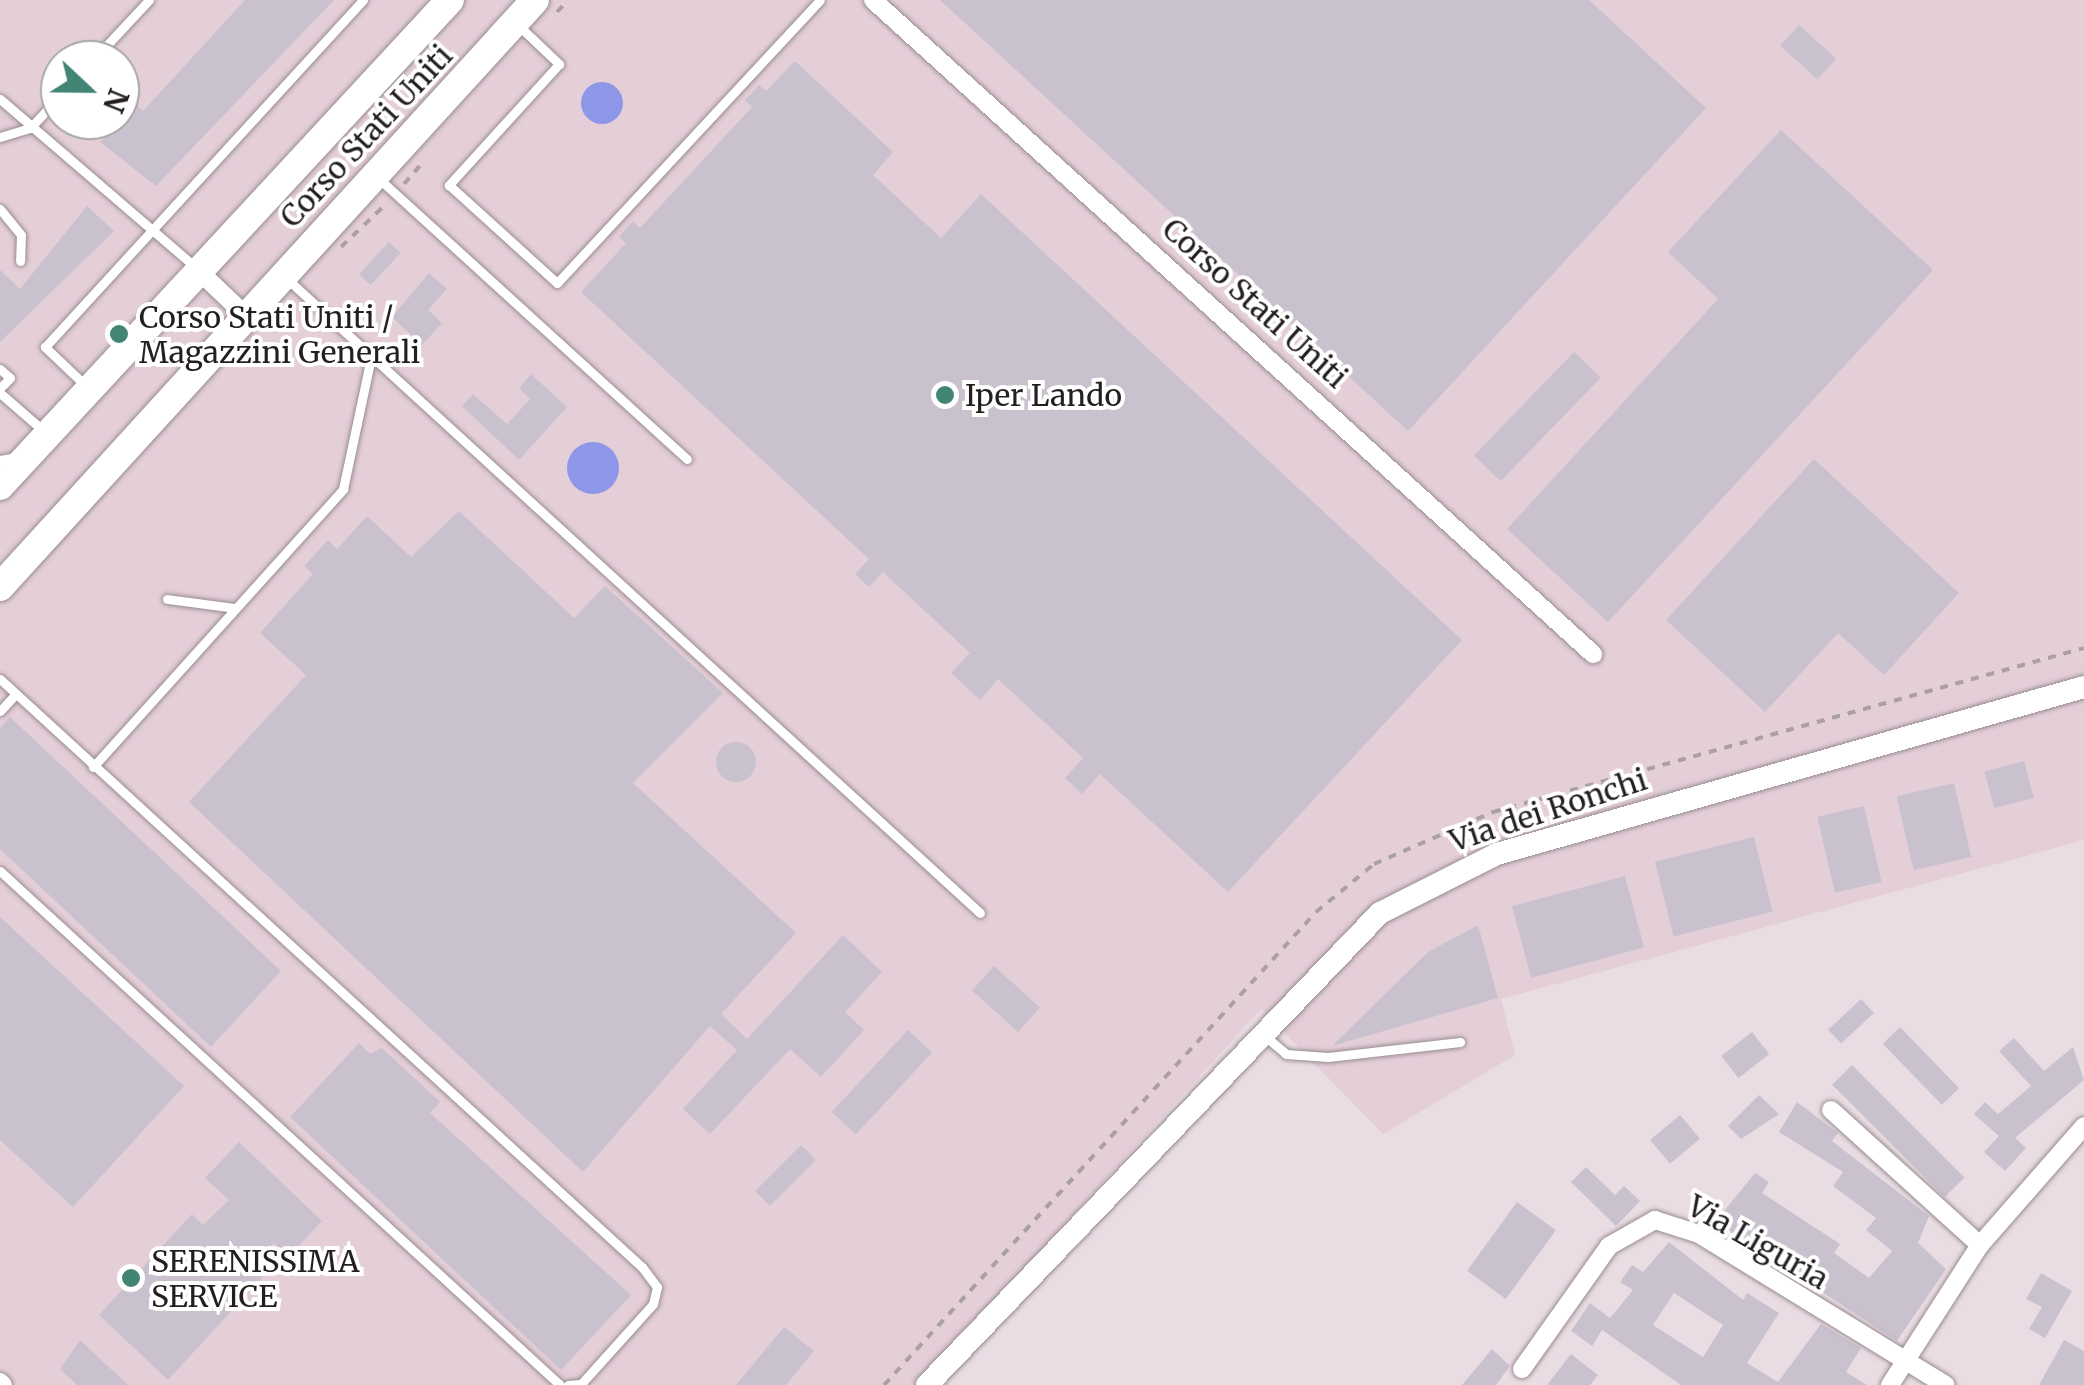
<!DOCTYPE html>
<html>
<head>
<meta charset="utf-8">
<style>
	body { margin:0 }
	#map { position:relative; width:2084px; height:1385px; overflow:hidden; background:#eadce3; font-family:Merriweather,serif }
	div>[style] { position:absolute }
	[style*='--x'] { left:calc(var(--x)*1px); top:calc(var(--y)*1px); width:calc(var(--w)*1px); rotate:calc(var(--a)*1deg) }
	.built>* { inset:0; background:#e4ced8 }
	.water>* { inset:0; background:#8e96e8 }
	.round { border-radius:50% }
	.building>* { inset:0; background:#c9c2ce; transform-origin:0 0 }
	.path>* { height:4px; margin-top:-2px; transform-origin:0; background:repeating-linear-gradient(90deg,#aa9fa4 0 8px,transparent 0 16px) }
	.roads { filter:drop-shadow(0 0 2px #988c92) drop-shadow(0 0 2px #988c92) }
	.service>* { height:9px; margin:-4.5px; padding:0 4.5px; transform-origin:4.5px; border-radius:4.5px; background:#fff }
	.minor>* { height:18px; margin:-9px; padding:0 9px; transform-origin:9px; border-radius:9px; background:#fff }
	.tertiary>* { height:22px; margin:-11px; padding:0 11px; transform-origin:11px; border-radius:11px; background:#fff }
	.primary>* { height:28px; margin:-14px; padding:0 14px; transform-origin:14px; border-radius:14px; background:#fff }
	.dots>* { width:28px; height:28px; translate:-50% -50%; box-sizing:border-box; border:5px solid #fff; border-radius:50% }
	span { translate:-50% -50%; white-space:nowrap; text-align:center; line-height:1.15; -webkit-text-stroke:8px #fff; paint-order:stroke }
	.street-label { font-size:30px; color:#231e20 }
	.poi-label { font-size:30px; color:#231e20 }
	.left { translate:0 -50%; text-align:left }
	.north { position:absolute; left:40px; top:40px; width:100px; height:100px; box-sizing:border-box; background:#fff; border:2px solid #a7a5a6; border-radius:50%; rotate:112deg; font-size:28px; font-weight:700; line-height:40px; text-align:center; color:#231e20 }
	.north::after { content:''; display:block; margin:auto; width:35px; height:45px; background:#438575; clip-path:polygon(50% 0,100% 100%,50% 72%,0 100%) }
</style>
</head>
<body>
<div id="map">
	<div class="built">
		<div style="clip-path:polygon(evenodd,0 0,2084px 0,2084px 840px,1501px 999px,1515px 1055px,1383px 1134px,1261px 1009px,918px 1385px,0 1385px,0 0,60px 60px,120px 60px,120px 120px,60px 120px,60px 60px)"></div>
	</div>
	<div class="water">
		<div class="round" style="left:581px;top:82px;width:42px;height:42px"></div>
		<div class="round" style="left:567px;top:442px;width:52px;height:52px"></div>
	</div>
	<div class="building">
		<div style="clip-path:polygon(245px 0,334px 0,156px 186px,100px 142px,105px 136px,88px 120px,120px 120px,120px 90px,143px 111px)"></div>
		<div style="clip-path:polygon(940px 0,1589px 0,1706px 108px,1408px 431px)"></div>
		<div style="left:1799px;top:25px;width:50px;height:28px;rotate:42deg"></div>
		<div style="clip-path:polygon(795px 61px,893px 152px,873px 175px,941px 238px,981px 194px,1462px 640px,1228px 892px,1100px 774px,1082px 794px,1065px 778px,1083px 758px,998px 679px,980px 700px,951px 673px,970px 653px,883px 572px,869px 587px,855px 574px,869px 559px,581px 292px,626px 243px,619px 237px,633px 221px,640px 228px,752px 107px,745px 100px,759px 85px,766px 91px)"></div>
		<div style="clip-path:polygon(1781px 130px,1933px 270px,1608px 622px,1507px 529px,1718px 299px,1668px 252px)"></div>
		<div style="clip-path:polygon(87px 206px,114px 231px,0 342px,0 270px,20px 289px)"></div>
		<div style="left:389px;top:242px;width:16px;height:44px;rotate:43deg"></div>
		<div style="clip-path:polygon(429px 273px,447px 289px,428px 310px,442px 323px,422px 345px,392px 317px)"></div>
		<div style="left:1574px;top:352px;width:37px;height:144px;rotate:44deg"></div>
		<div style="clip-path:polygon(531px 374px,567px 407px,519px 460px,462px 406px,473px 394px,507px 424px,530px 399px,519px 388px)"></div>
		<div style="clip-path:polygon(1814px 459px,1959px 593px,1884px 675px,1838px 633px,1765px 712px,1666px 620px)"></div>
		<div style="clip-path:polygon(459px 511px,574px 618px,605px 586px,723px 693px,633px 783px,796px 933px,721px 1014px,747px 1039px,843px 935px,882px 972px,845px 1012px,864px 1030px,821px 1077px,790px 1049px,710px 1134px,683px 1109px,737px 1050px,710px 1026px,583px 1172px,189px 802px,306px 675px,260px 633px,313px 574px,304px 566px,328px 540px,337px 549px,367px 516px,411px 557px)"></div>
		<div style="clip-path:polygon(10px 717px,281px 971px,211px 1047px,0 849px,0 728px)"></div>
		<div class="round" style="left:716px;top:742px;width:40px;height:40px"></div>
		<div style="left:2024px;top:761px;width:38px;height:41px;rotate:75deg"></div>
		<div style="left:1954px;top:783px;width:76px;height:59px;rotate:77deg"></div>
		<div style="left:1864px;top:806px;width:78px;height:48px;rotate:77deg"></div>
		<div style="left:1754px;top:837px;width:77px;height:102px;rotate:76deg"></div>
		<div style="left:1625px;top:876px;width:74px;height:117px;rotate:75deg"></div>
		<div style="clip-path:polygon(0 917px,184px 1086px,73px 1207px,0 1140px)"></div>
		<div style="clip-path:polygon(1478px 925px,1498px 998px,1332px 1046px,1428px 952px)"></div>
		<div style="left:994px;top:966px;width:62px;height:33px;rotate:42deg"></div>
		<div style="left:1861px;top:999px;width:19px;height:45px;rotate:47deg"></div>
		<div style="left:1900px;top:1027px;width:85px;height:24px;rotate:46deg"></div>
		<div style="left:908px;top:1030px;width:33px;height:112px;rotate:43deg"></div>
		<div style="left:1752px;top:1032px;width:28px;height:39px;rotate:52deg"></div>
		<div style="clip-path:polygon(2014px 1038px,2044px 1071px,2073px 1047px,2084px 1080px,2015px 1138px,2026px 1148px,2005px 1171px,1984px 1152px,1999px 1136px,1974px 1114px,1985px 1102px,1998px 1114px,2031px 1086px,1999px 1051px)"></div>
		<div style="clip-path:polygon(359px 1043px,370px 1054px,382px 1048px,440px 1102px,430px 1113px,631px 1295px,561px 1370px,290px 1117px)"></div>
		<div style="left:1852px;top:1065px;width:159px;height:28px;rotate:45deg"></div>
		<div style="clip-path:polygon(1759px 1095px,1779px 1114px,1741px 1139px,1728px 1126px)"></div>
		<div style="clip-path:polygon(1797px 1102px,1838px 1133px,1832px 1141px,1929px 1216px,1918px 1243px,1946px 1269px,1897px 1341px,1715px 1222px,1755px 1173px,1769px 1182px,1762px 1193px,1840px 1244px,1834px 1253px,1869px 1278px,1892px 1251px,1866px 1230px,1876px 1218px,1833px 1186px,1843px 1172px,1779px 1132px)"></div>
		<div style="left:1680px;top:1115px;width:31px;height:39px;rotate:50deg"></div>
		<div style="clip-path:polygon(239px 1142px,322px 1221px,289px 1256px,274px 1243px,252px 1267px,262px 1278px,168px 1380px,99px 1315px,192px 1214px,203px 1225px,229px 1200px,205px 1178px)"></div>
		<div style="left:801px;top:1145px;width:21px;height:65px;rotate:45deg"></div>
		<div style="clip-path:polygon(1586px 1167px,1615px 1195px,1624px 1186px,1640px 1201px,1616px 1226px,1571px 1182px)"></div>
		<div style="left:1517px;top:1202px;width:48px;height:85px;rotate:36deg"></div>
		<div style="clip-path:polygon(evenodd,1669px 1242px,1743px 1300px,1747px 1293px,1779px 1313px,1747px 1363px,1778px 1382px,1821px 1324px,1861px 1348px,1846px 1372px,1867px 1385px,1681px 1385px,1602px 1330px,1592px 1346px,1571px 1331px,1590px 1303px,1610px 1318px,1633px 1290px,1620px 1282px,1632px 1265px,1643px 1272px,1669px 1242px,1674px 1293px,1723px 1325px,1703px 1357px,1653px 1325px,1674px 1293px)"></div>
		<div style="clip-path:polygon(2041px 1273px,2072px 1291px,2045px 1338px,2029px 1329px,2042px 1307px,2026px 1299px)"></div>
		<div style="clip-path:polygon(784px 1327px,814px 1351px,786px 1385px,736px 1385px)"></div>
		<div style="clip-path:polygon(80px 1340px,128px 1385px,77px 1385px,60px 1369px)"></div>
		<div style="clip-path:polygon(2064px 1340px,2084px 1351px,2084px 1385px,2039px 1385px)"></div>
		<div style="clip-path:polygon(1492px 1349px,1510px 1366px,1496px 1385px,1462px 1385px)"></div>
		<div style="clip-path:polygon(1571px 1354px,1598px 1375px,1590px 1385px,1547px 1385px)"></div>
	</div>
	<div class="path">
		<div style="--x:557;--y:12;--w:16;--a:-47"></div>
		<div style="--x:404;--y:184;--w:30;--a:-49"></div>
		<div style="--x:341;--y:247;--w:59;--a:-43.6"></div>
		<div style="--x:884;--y:1385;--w:641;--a:-47.59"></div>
		<div style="--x:1316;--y:912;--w:75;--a:-39.6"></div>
		<div style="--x:1374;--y:864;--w:130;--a:-23.6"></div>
		<div style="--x:1493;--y:812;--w:613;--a:-15.51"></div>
	</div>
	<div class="roads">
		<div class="service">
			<div style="--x:518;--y:25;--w:57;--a:43.6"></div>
			<div style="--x:559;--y:64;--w:164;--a:132.3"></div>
			<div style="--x:449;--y:185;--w:146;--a:42.2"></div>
			<div style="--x:557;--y:283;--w:386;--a:-47.1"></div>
			<div style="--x:93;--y:60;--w:82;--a:-47"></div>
			<div style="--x:0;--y:99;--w:257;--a:40.7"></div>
			<div style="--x:0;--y:137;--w:31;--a:-17"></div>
			<div style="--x:30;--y:128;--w:44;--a:-46.8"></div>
			<div style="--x:377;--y:177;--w:419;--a:42.3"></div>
			<div style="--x:0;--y:209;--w:33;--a:51"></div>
			<div style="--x:21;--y:235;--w:26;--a:92"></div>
			<div style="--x:285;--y:277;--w:942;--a:42.46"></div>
			<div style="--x:0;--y:369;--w:13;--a:42"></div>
			<div style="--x:10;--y:378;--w:14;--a:135"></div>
			<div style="--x:86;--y:386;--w:57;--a:-136.4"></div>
			<div style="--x:45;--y:347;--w:471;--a:-47.5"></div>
			<div style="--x:0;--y:393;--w:61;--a:41"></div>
			<div style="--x:0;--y:460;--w:17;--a:-10"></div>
			<div style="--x:167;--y:599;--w:69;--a:7.5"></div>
			<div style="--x:0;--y:679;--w:871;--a:42.49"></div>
			<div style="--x:642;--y:1267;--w:25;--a:53"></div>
			<div style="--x:657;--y:1287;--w:17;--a:103"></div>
			<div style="--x:653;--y:1304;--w:108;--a:132"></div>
			<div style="--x:581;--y:1384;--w:13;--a:176"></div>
			<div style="--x:0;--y:711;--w:23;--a:-47"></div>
			<div style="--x:93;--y:767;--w:374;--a:-48"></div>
			<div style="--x:343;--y:489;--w:135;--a:-78"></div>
			<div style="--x:0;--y:871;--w:760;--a:42.55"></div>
			<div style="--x:1266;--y:1037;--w:26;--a:40"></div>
			<div style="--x:1286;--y:1054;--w:42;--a:4.1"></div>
			<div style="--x:1328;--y:1057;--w:133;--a:-6.5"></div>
		</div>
		<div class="minor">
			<div style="--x:873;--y:0;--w:973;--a:42.25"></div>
			<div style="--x:200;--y:272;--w:64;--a:43.7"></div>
			<div style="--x:1831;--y:1110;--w:201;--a:42.2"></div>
			<div style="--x:1522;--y:1369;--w:151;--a:-54.7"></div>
			<div style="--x:1609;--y:1246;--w:53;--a:-29.5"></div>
			<div style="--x:1655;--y:1220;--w:46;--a:17.7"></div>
			<div style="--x:1699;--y:1234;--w:289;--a:31.5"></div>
			<div style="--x:0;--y:1382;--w:4;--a:45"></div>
			<div style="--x:1890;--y:1385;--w:166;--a:-57.3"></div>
			<div style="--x:1980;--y:1245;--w:158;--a:-48.8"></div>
		</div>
		<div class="tertiary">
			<div style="--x:927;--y:1385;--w:654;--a:-46.18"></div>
			<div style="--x:1380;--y:913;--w:131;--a:-26.8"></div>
			<div style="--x:1497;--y:854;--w:610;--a:-15.88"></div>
		</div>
		<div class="primary">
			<div style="--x:0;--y:486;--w:662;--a:-47.2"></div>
			<div style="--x:0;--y:587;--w:794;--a:-47.65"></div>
		</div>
	</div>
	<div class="dots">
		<div style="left:119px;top:334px;background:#438575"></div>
		<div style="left:945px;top:395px;background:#438575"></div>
		<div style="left:131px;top:1278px;background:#438575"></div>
	</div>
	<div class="street-label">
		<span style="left:366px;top:136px;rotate:-47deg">Corso Stati Uniti</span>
		<span style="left:1255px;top:303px;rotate:42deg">Corso Stati Uniti</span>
		<span style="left:1548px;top:810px;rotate:-18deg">Via dei Ronchi</span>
		<span style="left:1758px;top:1242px;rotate:30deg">Via Liguria</span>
	</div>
	<div class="poi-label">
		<span class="left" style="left:139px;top:334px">Corso Stati Uniti /<br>Magazzini Generali</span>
		<span class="left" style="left:965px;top:395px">Iper Lando</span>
		<span class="left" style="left:151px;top:1278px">SERENISSIMA<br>SERVICE</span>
	</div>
	<div class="north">N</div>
</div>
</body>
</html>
